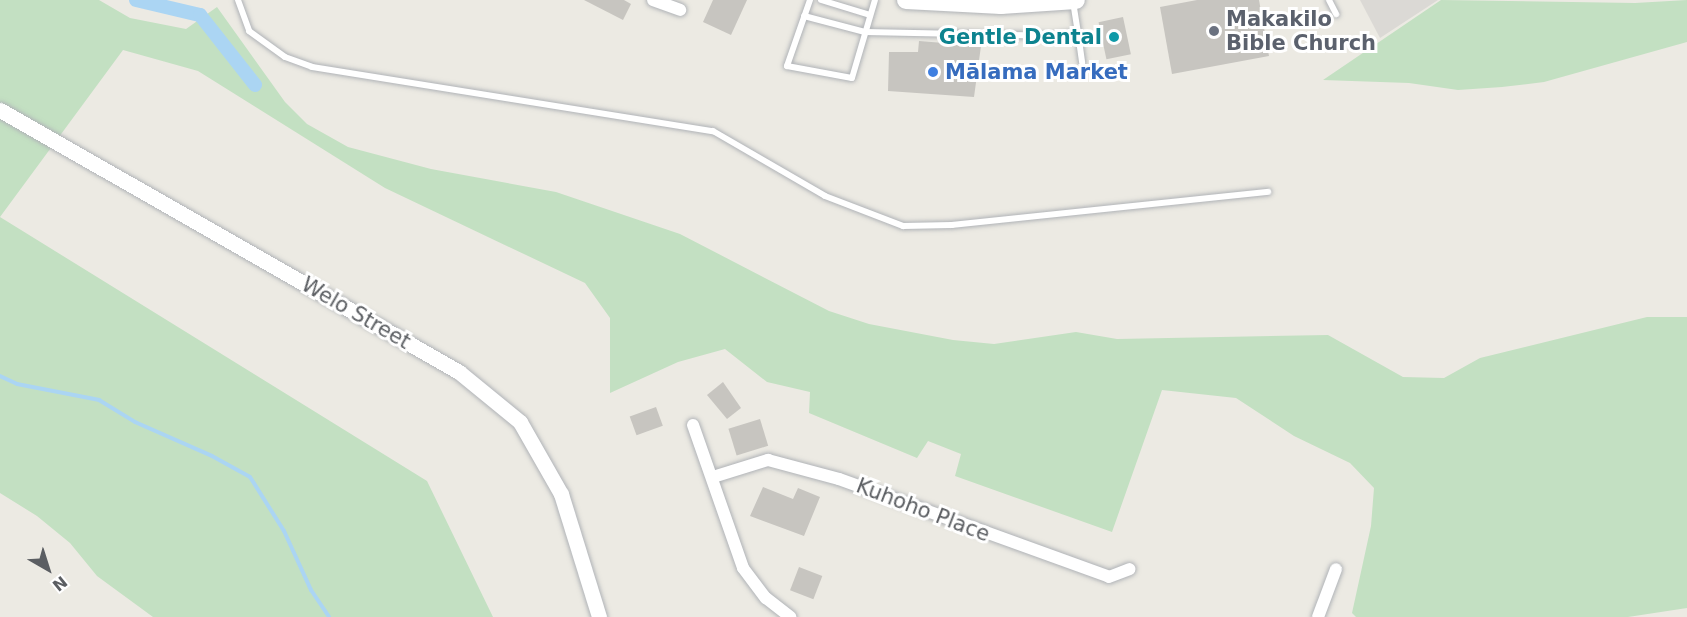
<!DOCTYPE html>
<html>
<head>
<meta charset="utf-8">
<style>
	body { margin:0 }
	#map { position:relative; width:1687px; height:617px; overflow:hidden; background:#eceae3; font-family:"DejaVu Sans",sans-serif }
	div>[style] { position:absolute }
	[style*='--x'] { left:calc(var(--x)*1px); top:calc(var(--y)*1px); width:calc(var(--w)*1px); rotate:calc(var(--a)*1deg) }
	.industrial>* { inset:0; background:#dbd9d5 }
	.green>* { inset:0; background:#c3e0c2 }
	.stream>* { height:4px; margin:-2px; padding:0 2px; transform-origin:2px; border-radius:2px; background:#abd5f3 }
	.canal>* { height:14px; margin:-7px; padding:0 7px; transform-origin:7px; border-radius:7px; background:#abd5f3 }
	.building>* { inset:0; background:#c7c5c0; transform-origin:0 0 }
	.roads { filter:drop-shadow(0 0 2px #b0b3b7) drop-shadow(0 0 2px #b0b3b7) }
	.service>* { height:6px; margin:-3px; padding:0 3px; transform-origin:3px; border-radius:3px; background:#fff }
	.minor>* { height:12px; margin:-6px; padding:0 6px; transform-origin:6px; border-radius:6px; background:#fff }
	.tertiary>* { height:15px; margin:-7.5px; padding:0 7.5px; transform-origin:7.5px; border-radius:7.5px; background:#fff }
	.secondary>* { height:18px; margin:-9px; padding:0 9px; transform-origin:9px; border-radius:9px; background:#fff }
	.dots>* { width:16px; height:16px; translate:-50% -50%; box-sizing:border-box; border:3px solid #fff; border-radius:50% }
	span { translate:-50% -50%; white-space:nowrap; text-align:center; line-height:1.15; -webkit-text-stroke:6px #fff; paint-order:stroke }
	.worship-label { font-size:21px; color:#5b616d; font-weight:700 }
	.left { translate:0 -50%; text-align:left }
	.culture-label { font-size:21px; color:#0d838f; font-weight:700 }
	.right { translate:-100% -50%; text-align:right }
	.shop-label { font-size:21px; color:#366cbe; font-weight:700 }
	.street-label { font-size:21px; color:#5b5e62 }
	.north { position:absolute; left:18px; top:539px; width:60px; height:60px; -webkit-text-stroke:4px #fff; paint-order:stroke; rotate:141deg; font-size:16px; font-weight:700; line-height:24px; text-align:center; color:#5b5e62 }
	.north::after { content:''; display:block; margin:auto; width:21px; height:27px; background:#5b5e62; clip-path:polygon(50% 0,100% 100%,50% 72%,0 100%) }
</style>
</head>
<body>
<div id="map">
	<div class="industrial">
		<div style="clip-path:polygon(1360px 0,1438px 0,1380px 38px)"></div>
	</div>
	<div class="green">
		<div style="clip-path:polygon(0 0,99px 0,130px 18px,186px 29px,217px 7px,285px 102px,307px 124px,348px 147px,431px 169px,556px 192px,680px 234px,829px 311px,869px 324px,953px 340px,994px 344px,1076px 332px,1117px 339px,1328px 335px,1403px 377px,1444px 378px,1480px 358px,1647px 317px,1687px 317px,1687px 608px,1628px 617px,1356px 617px,1352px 613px,1371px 526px,1374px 488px,1350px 463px,1294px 436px,1236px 398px,1162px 390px,1112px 532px,955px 476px,961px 454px,928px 441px,917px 458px,809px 413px,810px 392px,767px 382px,725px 349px,678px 362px,610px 393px,610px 318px,585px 283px,385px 188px,198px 71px,123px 50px,0 217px,427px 481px,493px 617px,153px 617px,97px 576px,70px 543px,37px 516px,0 493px)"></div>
		<div style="clip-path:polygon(1441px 0,1635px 3px,1687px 0,1687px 42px,1544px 82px,1502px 87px,1458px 90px,1409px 83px,1323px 80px)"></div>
	</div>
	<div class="stream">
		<div style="--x:0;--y:376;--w:19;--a:25"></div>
		<div style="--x:17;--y:384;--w:84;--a:11"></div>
		<div style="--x:99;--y:400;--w:42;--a:31.4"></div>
		<div style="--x:135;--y:422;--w:84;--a:23.8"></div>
		<div style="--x:212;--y:456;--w:43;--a:28.9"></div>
		<div style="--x:250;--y:477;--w:64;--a:57.8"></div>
		<div style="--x:284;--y:531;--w:65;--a:65.4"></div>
		<div style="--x:311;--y:590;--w:32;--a:56"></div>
	</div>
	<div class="canal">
		<div style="--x:136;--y:0;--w:66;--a:13.2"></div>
		<div style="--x:200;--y:15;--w:89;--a:51.8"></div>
	</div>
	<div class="building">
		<div style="clip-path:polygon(584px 0,624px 0,631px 4px,623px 20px)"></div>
		<div style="clip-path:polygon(713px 0,747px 0,731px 35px,703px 22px)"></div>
		<div style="clip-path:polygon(1197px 0,1259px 0,1269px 56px,1172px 74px,1160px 7px)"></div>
		<div style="left:1123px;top:17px;width:38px;height:25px;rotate:78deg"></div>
		<div style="clip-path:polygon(919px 41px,981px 46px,974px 97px,888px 91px,889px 52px,918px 52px)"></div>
		<div style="clip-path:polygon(723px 382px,741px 408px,727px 419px,707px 395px)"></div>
		<div style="left:656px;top:407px;width:20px;height:28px;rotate:70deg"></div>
		<div style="left:760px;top:419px;width:28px;height:33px;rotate:73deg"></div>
		<div style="clip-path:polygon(763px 487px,793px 499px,798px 488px,820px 497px,804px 536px,750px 516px)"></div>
		<div style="left:799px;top:567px;width:25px;height:25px;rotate:21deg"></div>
	</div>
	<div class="roads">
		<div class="service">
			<div style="--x:238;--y:0;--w:33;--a:70"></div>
			<div style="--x:249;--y:31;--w:44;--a:35.8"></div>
			<div style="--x:285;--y:57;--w:29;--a:20"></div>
			<div style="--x:312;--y:67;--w:406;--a:9.1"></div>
			<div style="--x:713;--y:131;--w:129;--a:30.1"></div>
			<div style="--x:825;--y:196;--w:84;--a:21"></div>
			<div style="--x:903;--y:226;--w:49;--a:-1.2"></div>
			<div style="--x:952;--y:225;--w:318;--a:-6"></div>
			<div style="--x:810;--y:0;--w:70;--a:109.2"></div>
			<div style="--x:787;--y:66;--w:66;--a:10.5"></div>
			<div style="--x:852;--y:78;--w:81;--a:-73.6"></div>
			<div style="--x:821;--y:0;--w:51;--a:17"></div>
			<div style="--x:1329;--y:0;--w:16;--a:63"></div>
			<div style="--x:804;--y:16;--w:63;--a:14.7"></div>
			<div style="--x:865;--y:32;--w:184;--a:1.2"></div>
			<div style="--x:1049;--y:36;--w:29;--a:-6"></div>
			<div style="--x:1078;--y:33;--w:32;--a:-99"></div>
			<div style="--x:1078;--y:33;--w:30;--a:82"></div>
		</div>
		<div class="minor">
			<div style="--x:653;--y:0;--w:29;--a:20"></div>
			<div style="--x:693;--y:425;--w:151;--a:70.7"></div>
			<div style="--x:743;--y:568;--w:38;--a:53"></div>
			<div style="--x:766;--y:598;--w:31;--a:38"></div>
			<div style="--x:713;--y:477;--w:58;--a:-17.2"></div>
			<div style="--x:768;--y:460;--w:73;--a:15"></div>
			<div style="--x:839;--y:479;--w:287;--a:19.9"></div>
			<div style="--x:1109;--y:577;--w:22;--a:-21"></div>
			<div style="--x:1318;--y:617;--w:51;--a:-69.4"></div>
		</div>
		<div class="tertiary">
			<div style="--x:0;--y:110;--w:529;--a:29.72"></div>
			<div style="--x:459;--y:372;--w:79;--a:39.3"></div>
			<div style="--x:520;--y:422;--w:83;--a:60.3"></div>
			<div style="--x:561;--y:494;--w:129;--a:72.8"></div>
		</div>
		<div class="secondary">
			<div style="--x:906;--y:0;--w:95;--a:3"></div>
			<div style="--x:1001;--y:5;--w:75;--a:-3.8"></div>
		</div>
	</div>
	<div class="dots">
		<div style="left:1214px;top:31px;background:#6b7280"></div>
		<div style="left:1114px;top:37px;background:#0f9aa8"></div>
		<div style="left:933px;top:72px;background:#3f7fe0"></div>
	</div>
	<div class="worship-label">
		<span class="left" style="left:1226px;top:31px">Makakilo<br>Bible Church</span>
	</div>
	<div class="culture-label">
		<span class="right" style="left:1102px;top:37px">Gentle Dental</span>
	</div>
	<div class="shop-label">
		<span class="left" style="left:945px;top:72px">Mālama Market</span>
	</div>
	<div class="street-label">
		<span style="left:356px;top:313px;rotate:30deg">Welo Street</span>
		<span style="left:923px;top:510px;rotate:21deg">Kuhoho Place</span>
	</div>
	<div class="north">N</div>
</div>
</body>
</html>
